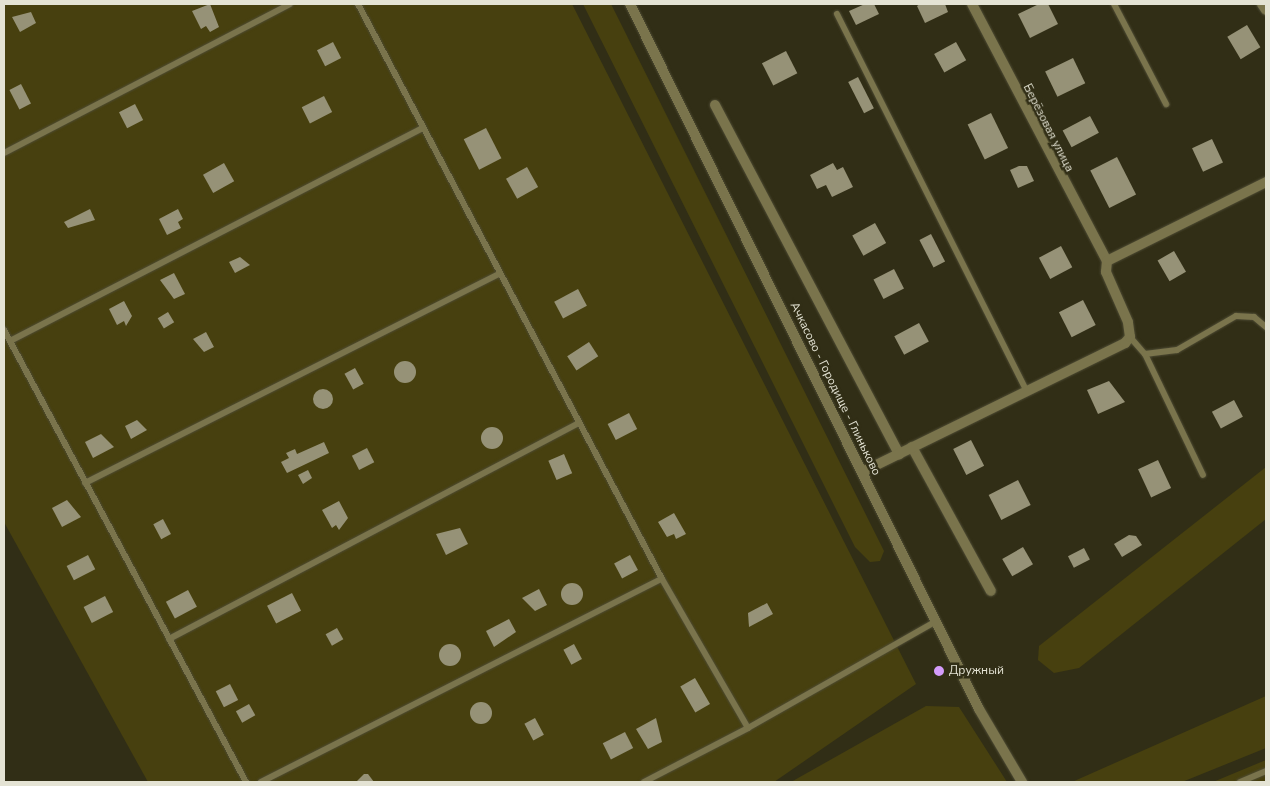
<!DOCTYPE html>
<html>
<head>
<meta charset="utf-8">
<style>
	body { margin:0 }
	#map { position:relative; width:1270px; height:786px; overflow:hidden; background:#312e16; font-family:"Nunito Sans",sans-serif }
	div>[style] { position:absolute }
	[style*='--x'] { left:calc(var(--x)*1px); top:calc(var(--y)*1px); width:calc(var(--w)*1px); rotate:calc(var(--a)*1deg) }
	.green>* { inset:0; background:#47400f }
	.building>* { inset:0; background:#969277; transform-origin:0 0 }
	.round { border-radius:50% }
	.roads { filter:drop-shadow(0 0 1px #4e4b34) drop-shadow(0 0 1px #4e4b34) }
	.service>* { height:6px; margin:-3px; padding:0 3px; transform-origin:3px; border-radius:3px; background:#7a744c }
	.minor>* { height:10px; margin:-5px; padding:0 5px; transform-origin:5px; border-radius:5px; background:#7a744c }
	.tertiary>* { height:10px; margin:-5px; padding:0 5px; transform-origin:5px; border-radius:5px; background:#7a744c }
	.dots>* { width:14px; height:14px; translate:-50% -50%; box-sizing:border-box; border:2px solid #312e16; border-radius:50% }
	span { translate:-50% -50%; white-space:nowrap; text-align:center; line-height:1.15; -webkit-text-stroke:5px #312e16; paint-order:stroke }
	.street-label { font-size:12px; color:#e4e3d4 }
	.poi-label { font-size:12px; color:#e4e3d4 }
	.left { translate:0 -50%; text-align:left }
	.frame { position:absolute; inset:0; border:5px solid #e4e3d4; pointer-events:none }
</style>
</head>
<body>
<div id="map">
	<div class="green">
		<div style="clip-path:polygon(4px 4px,572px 4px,916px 684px,774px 782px,148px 782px,4px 522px)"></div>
		<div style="clip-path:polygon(583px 4px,611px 4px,884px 551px,880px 561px,870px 562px,855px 547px)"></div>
		<div style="clip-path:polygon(1266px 467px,1266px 519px,1079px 668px,1054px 673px,1038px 660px,1039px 646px)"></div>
		<div style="clip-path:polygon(1266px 696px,1266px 748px,1182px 782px,1072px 782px)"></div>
		<div style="clip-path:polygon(926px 706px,959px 707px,1007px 782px,791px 782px)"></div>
		<div style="clip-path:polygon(1266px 760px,1266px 782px,1213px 782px)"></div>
	</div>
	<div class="building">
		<div style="clip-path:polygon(210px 4px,219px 27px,210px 32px,206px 26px,201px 29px,192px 11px)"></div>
		<div style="clip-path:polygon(865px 4px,874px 4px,879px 14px,856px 25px,849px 11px)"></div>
		<div style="clip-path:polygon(920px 4px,945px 4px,948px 12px,925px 23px,917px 6px)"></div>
		<div style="clip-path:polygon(1039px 4px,1048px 4px,1058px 24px,1030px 38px,1018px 14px)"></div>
		<div style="clip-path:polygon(31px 12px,36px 23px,20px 32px,12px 17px)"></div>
		<div style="left:1247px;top:25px;width:26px;height:23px;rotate:59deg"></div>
		<div style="left:333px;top:42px;width:18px;height:18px;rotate:63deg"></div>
		<div style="left:956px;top:42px;width:21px;height:25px;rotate:61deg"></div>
		<div style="left:786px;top:51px;width:25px;height:27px;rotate:63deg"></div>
		<div style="left:1073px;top:58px;width:28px;height:31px;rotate:64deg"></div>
		<div style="left:858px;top:77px;width:35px;height:11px;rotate:63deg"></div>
		<div style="left:21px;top:84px;width:22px;height:13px;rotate:63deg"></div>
		<div style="left:324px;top:96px;width:18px;height:25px;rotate:63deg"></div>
		<div style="left:135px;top:104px;width:18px;height:18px;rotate:63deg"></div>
		<div style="left:991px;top:113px;width:39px;height:26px;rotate:64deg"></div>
		<div style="left:1090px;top:116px;width:19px;height:31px;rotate:62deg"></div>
		<div style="left:486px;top:128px;width:34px;height:25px;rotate:63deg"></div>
		<div style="left:1212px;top:139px;width:26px;height:22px;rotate:65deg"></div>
		<div style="left:1117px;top:157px;width:42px;height:30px;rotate:63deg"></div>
		<div style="left:224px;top:163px;width:21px;height:24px;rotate:61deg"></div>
		<div style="clip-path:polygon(833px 163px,837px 170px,843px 167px,853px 187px,832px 197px,826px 185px,817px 189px,810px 175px)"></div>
		<div style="clip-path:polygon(1019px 166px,1027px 166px,1034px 181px,1018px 188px,1010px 170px)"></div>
		<div style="left:527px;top:167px;width:23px;height:24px;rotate:61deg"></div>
		<div style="clip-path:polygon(90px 209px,95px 220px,68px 228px,64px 222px)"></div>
		<div style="clip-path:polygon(178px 209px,183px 219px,178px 222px,181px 228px,167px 235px,159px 219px)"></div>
		<div style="left:875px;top:223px;width:23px;height:26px;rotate:61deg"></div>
		<div style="left:931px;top:234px;width:31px;height:13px;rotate:63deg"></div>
		<div style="left:1061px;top:246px;width:24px;height:25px;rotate:62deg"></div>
		<div style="left:1174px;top:251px;width:24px;height:19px;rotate:60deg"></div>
		<div style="clip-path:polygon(240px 257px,250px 265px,235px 273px,229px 262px)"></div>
		<div style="left:894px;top:269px;width:22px;height:23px;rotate:63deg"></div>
		<div style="clip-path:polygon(174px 273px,185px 294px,174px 299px,160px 280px)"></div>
		<div style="left:578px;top:289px;width:19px;height:27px;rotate:62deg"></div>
		<div style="left:1083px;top:300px;width:28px;height:27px;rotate:63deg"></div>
		<div style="clip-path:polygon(124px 301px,132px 316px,126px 326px,124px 321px,117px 325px,109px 309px)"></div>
		<div style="left:168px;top:312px;width:12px;height:12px;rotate:59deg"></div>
		<div style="left:919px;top:323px;width:21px;height:28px;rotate:62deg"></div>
		<div style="clip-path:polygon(206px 332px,214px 347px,204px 352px,193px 339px)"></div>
		<div style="left:589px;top:342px;width:17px;height:26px;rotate:57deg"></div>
		<div class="round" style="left:394px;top:361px;width:22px;height:22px"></div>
		<div style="left:355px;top:368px;width:18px;height:12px;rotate:61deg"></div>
		<div style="clip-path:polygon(1109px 381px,1125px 402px,1098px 414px,1087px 390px)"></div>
		<div class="round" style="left:313px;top:389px;width:20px;height:20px"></div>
		<div style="left:1234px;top:400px;width:19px;height:25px;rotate:62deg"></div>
		<div style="left:629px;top:413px;width:18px;height:24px;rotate:63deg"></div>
		<div style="clip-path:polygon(137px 420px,147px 430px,131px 439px,125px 426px)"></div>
		<div class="round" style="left:481px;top:427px;width:22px;height:22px"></div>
		<div style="clip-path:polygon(101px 434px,114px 447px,93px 458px,85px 442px)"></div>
		<div style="left:971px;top:440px;width:29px;height:20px;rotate:63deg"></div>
		<div style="clip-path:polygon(324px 442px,329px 453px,287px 473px,281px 462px,289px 458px,286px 453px,295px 449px,297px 454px)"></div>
		<div style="left:367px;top:448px;width:16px;height:17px;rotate:63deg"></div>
		<div style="left:564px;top:454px;width:21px;height:17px;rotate:67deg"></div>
		<div style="left:1158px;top:460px;width:31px;height:22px;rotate:65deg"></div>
		<div style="clip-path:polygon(308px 470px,312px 478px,303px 484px,298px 475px)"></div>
		<div style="left:1018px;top:480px;width:28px;height:33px;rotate:63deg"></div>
		<div style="clip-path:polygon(67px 500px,81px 517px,62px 527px,52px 508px)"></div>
		<div style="clip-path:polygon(339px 501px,348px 518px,339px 530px,336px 525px,332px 528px,322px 510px)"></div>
		<div style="clip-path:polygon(674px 513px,686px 534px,676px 539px,674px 534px,667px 537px,658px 522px)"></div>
		<div style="left:163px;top:519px;width:17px;height:11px;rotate:62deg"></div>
		<div style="clip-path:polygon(460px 528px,468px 544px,446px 555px,436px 534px)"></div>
		<div style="clip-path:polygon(1129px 535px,1136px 536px,1142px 545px,1122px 557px,1114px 544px)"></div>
		<div style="left:1023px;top:547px;width:20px;height:24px;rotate:60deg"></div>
		<div style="left:1084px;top:548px;width:13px;height:18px;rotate:63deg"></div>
		<div style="left:88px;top:555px;width:16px;height:24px;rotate:63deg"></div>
		<div style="left:630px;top:555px;width:17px;height:18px;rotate:62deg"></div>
		<div class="round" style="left:561px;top:583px;width:22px;height:22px"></div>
		<div style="clip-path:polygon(539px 589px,547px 605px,535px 611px,522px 598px)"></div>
		<div style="left:188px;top:590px;width:19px;height:25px;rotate:62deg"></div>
		<div style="left:292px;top:593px;width:20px;height:28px;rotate:63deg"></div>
		<div style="left:105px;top:596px;width:18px;height:24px;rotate:63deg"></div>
		<div style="clip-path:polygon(767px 603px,773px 614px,749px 627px,748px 613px)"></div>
		<div style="clip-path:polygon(509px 619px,516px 632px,494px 647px,486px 631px)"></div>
		<div style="left:337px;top:628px;width:13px;height:13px;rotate:61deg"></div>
		<div style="left:574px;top:644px;width:17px;height:12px;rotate:62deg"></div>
		<div class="round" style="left:439px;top:644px;width:22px;height:22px"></div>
		<div style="left:695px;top:678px;width:30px;height:17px;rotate:60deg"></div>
		<div style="left:230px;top:684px;width:18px;height:16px;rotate:63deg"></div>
		<div class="round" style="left:470px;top:702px;width:22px;height:22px"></div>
		<div style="left:249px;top:704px;width:13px;height:15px;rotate:61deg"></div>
		<div style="left:535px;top:718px;width:19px;height:12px;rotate:62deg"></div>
		<div style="clip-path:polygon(656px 718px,662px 742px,648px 749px,636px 729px)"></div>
		<div style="left:625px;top:732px;width:18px;height:25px;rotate:63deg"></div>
		<div style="clip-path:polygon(364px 774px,368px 774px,374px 782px,356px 782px)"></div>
	</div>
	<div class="roads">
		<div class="service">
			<div style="--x:358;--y:4;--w:650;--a:62.13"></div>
			<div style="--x:662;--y:579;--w:172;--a:60"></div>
			<div style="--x:748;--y:728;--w:216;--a:-29.6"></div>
			<div style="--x:1114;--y:4;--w:113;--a:62.5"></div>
			<div style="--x:837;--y:14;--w:422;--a:63.3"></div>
			<div style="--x:4;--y:153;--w:322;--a:-27.5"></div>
			<div style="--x:4;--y:330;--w:513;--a:61.84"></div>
			<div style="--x:1130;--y:337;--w:23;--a:49"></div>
			<div style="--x:1145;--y:354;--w:134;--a:64.4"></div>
			<div style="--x:10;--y:341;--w:465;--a:-27.3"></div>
			<div style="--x:1145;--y:354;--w:32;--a:-7"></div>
			<div style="--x:1177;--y:350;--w:68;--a:-30"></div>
			<div style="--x:1236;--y:316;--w:18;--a:3"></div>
			<div style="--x:1254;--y:317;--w:16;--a:40"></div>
			<div style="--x:85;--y:483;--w:465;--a:-26.8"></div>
			<div style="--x:169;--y:639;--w:463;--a:-27.8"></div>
			<div style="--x:261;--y:782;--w:449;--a:-26.9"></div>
			<div style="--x:644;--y:782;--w:117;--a:-27.4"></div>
			<div style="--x:1240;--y:782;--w:28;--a:-23"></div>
		</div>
		<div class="minor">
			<div style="--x:972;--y:4;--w:290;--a:62.3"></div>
			<div style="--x:1262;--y:4;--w:7;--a:56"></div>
			<div style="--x:715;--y:105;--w:395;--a:62.2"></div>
			<div style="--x:912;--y:447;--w:164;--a:61.3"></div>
			<div style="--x:862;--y:472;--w:293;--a:-26.1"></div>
			<div style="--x:1125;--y:343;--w:8;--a:-50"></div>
			<div style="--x:1130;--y:337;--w:15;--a:-98"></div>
			<div style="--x:1128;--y:322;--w:55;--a:-113.7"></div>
			<div style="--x:1106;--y:272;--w:11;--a:-85"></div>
			<div style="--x:1107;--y:261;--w:178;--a:-26.4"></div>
		</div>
		<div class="tertiary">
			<div style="--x:630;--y:4;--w:787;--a:63.66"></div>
			<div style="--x:979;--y:709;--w:85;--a:59.5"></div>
		</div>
	</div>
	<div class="dots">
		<div style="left:939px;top:671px;background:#d49cfb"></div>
	</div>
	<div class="street-label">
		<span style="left:1048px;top:128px;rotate:63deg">Берёзовая улица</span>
		<span style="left:835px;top:389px;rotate:64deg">Ачкасово - Городище - Глиньково</span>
	</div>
	<div class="poi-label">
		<span class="left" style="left:949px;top:671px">Дружный</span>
	</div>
	<div class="frame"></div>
</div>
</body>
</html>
